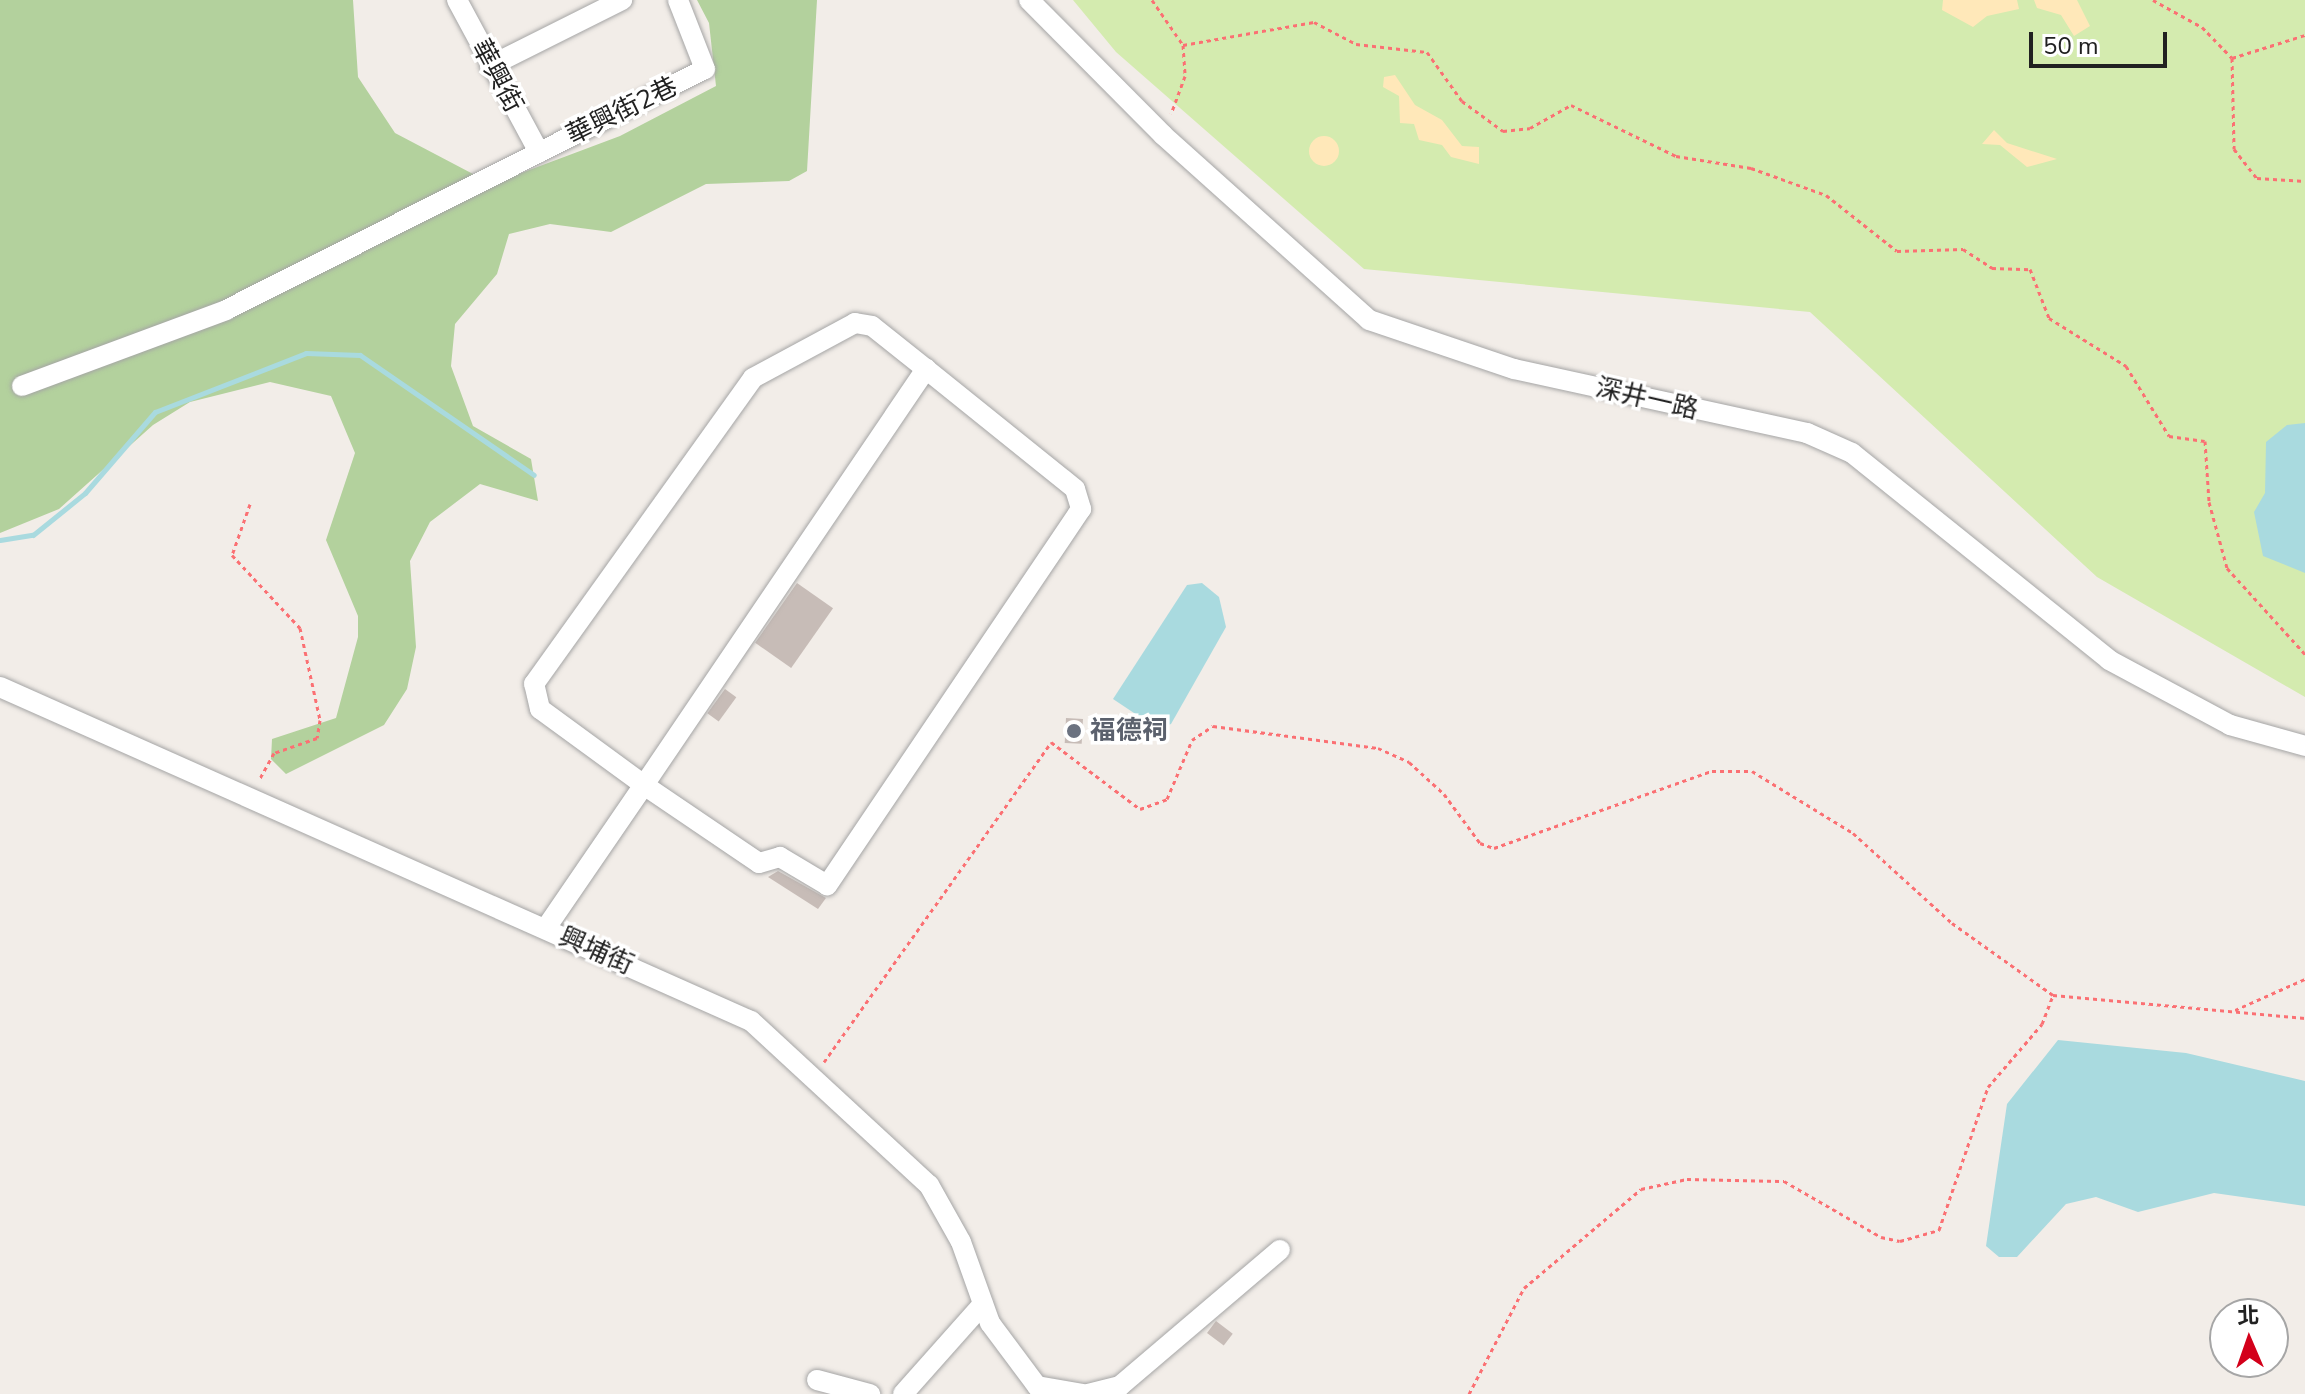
<!DOCTYPE html>
<html>
<head>
<meta charset="utf-8">
<style>
	body { margin:0 }
	#map { position:relative; width:2305px; height:1394px; overflow:hidden; background:#f2ede8; font-family:"Nunito Sans","Noto Sans TC",sans-serif }
	div>[style] { position:absolute }
	[style*='--x'] { left:calc(var(--x)*1px); top:calc(var(--y)*1px); width:calc(var(--w)*1px); rotate:calc(var(--a)*1deg) }
	.grass>* { inset:0; background:#d4ebaf }
	.forest>* { inset:0; background:#b3d19d }
	.sand>* { inset:0; background:#ffe8b9 }
	.round { border-radius:50% }
	.water>* { inset:0; background:#a9dadf }
	.stream>* { height:5px; margin:-2.5px; padding:0 2.5px; transform-origin:2.5px; border-radius:2.5px; background:#a9dadf }
	.building>* { inset:0; background:#c7bcb7; transform-origin:0 0 }
	.path>* { height:3px; margin-top:-1.5px; transform-origin:0; background:repeating-linear-gradient(90deg,#fb7073 0 4px,transparent 0 8px) }
	.roads { filter:drop-shadow(0 0 2px #a5a5a5) drop-shadow(0 0 2px #a5a5a5) }
	.minor>* { height:20px; margin:-10px; padding:0 10px; transform-origin:10px; border-radius:10px; background:#fff }
	.dots>* { width:22px; height:22px; translate:-50% -50%; box-sizing:border-box; border:4px solid #fff; border-radius:50% }
	span { translate:-50% -50%; white-space:nowrap; text-align:center; line-height:1.15; -webkit-text-stroke:7px #fff; paint-order:stroke }
	.street-label { font-size:26px; color:#212121 }
	.worship-label { font-size:26px; color:#5b616d; font-weight:700 }
	.left { translate:0 -50%; text-align:left }
	.north { position:absolute; left:2209px; top:1298px; width:80px; height:80px; box-sizing:border-box; background:#fff; border:2px solid #a6a6a6; border-radius:50%; rotate:358deg; font-size:22px; font-weight:700; line-height:32px; text-align:center; color:#212121 }
	.north::after { content:''; display:block; margin:auto; width:28px; height:36px; background:#d3001a; clip-path:polygon(50% 0,100% 100%,50% 72%,0 100%) }
	.scale { position:absolute; left:2029px; top:32px; width:138px; height:36px; box-sizing:border-box; border:4px solid #212121; border-top:0; padding-left:10px; font-size:24px; line-height:28px; white-space:nowrap; color:#212121; -webkit-text-stroke:6px #fff; paint-order:stroke }
</style>
</head>
<body>
<div id="map">
	<div class="grass">
		<div style="clip-path:polygon(1073px 0,2305px 0,2305px 697px,2097px 577px,1810px 312px,1364px 269px,1116px 52px)"></div>
	</div>
	<div class="forest">
		<div style="clip-path:polygon(0 0,353px 0,358px 77px,395px 133px,473px 174px,516px 175px,620px 136px,716px 86px,709px 23px,697px 0,817px 0,807px 171px,789px 181px,706px 184px,611px 232px,550px 224px,509px 234px,497px 274px,455px 324px,451px 366px,473px 426px,531px 459px,538px 501px,480px 484px,430px 522px,410px 561px,416px 647px,407px 689px,384px 725px,286px 774px,271px 759px,272px 739px,336px 718px,358px 637px,358px 616px,326px 540px,355px 453px,331px 396px,270px 382px,190px 402px,153px 425px,59px 509px,0 533px)"></div>
	</div>
	<div class="sand">
		<div style="clip-path:polygon(1943px 0,2017px 0,2019px 9px,1987px 16px,1973px 27px,1942px 10px)"></div>
		<div style="clip-path:polygon(2034px 0,2077px 0,2090px 26px,2074px 36px,2061px 15px,2037px 8px)"></div>
		<div style="clip-path:polygon(1395px 75px,1415px 105px,1442px 120px,1462px 146px,1479px 147px,1479px 164px,1451px 157px,1442px 145px,1419px 140px,1414px 124px,1400px 123px,1399px 96px,1383px 87px,1384px 77px)"></div>
		<div style="clip-path:polygon(1994px 130px,2007px 143px,2057px 159px,2027px 167px,2000px 145px,1982px 144px)"></div>
		<div class="round" style="left:1309px;top:136px;width:30px;height:30px"></div>
	</div>
	<div class="water">
		<div style="clip-path:polygon(2305px 423px,2305px 573px,2263px 556px,2254px 512px,2265px 493px,2266px 442px,2287px 425px)"></div>
		<div style="clip-path:polygon(1202px 583px,1219px 597px,1226px 627px,1171px 724px,1158px 729px,1113px 699px,1187px 585px)"></div>
		<div style="clip-path:polygon(2058px 1040px,2186px 1053px,2305px 1081px,2305px 1206px,2214px 1193px,2138px 1212px,2096px 1197px,2066px 1204px,2017px 1257px,1999px 1257px,1986px 1246px,2007px 1104px)"></div>
	</div>
	<div class="stream">
		<div style="--x:0;--y:540;--w:33;--a:-9"></div>
		<div style="--x:33;--y:535;--w:67;--a:-38.9"></div>
		<div style="--x:85;--y:493;--w:107;--a:-49.2"></div>
		<div style="--x:155;--y:412;--w:162;--a:-21.3"></div>
		<div style="--x:306;--y:353;--w:54;--a:2.1"></div>
		<div style="--x:360;--y:355;--w:211;--a:34.6"></div>
	</div>
	<div class="building">
		<div style="left:797px;top:583px;width:44px;height:73px;rotate:35deg"></div>
		<div style="left:725px;top:689px;width:14px;height:30px;rotate:36deg"></div>
		<div style="left:1066px;top:718px;width:17px;height:25px;rotate:3deg"></div>
		<div style="clip-path:polygon(778px 871px,826px 898px,818px 909px,768px 877px)"></div>
		<div style="left:1216px;top:1321px;width:21px;height:15px;rotate:37deg"></div>
	</div>
	<div class="path">
		<div style="--x:1152;--y:0;--w:55;--a:55.4"></div>
		<div style="--x:1183;--y:45;--w:31;--a:86"></div>
		<div style="--x:1185;--y:76;--w:40;--a:110.2"></div>
		<div style="--x:2153;--y:0;--w:56;--a:28.9"></div>
		<div style="--x:2202;--y:27;--w:43;--a:45.9"></div>
		<div style="--x:2232;--y:58;--w:77;--a:-17.5"></div>
		<div style="--x:1183;--y:45;--w:133;--a:-10"></div>
		<div style="--x:1314;--y:22;--w:47;--a:27.6"></div>
		<div style="--x:1356;--y:44;--w:71;--a:6.4"></div>
		<div style="--x:1427;--y:52;--w:60;--a:54.5"></div>
		<div style="--x:1462;--y:101;--w:51;--a:36.2"></div>
		<div style="--x:1503;--y:131;--w:27;--a:-6"></div>
		<div style="--x:1530;--y:128;--w:47;--a:-29.3"></div>
		<div style="--x:1571;--y:105;--w:117;--a:25.9"></div>
		<div style="--x:1676;--y:156;--w:76;--a:9.1"></div>
		<div style="--x:1751;--y:168;--w:80;--a:19.8"></div>
		<div style="--x:1826;--y:195;--w:90;--a:38.3"></div>
		<div style="--x:1897;--y:251;--w:66;--a:-1.7"></div>
		<div style="--x:1963;--y:249;--w:35;--a:33"></div>
		<div style="--x:1992;--y:268;--w:38;--a:2"></div>
		<div style="--x:2030;--y:269;--w:53;--a:68.8"></div>
		<div style="--x:2049;--y:318;--w:91;--a:31.9"></div>
		<div style="--x:2126;--y:366;--w:82;--a:58.4"></div>
		<div style="--x:2169;--y:436;--w:36;--a:8"></div>
		<div style="--x:2205;--y:441;--w:61;--a:86.2"></div>
		<div style="--x:2209;--y:502;--w:68;--a:74.7"></div>
		<div style="--x:2227;--y:568;--w:116;--a:47.8"></div>
		<div style="--x:2232;--y:58;--w:91;--a:88.7"></div>
		<div style="--x:2234;--y:149;--w:37;--a:52"></div>
		<div style="--x:2257;--y:178;--w:48;--a:3.6"></div>
		<div style="--x:250;--y:504;--w:54;--a:109.4"></div>
		<div style="--x:232;--y:555;--w:100;--a:47"></div>
		<div style="--x:300;--y:628;--w:94;--a:77.7"></div>
		<div style="--x:320;--y:720;--w:18;--a:99"></div>
		<div style="--x:317;--y:738;--w:46;--a:160.8"></div>
		<div style="--x:274;--y:753;--w:31;--a:119"></div>
		<div style="--x:2235;--y:1010;--w:77;--a:-23.9"></div>
		<div style="--x:824;--y:1062;--w:392;--a:-54.6"></div>
		<div style="--x:1051;--y:742;--w:111;--a:37"></div>
		<div style="--x:1140;--y:809;--w:29;--a:-20"></div>
		<div style="--x:1167;--y:799;--w:64;--a:-67"></div>
		<div style="--x:1192;--y:740;--w:25;--a:-34"></div>
		<div style="--x:1213;--y:726;--w:166;--a:7.6"></div>
		<div style="--x:1378;--y:748;--w:34;--a:24"></div>
		<div style="--x:1409;--y:762;--w:47;--a:42.4"></div>
		<div style="--x:1444;--y:794;--w:61;--a:53.7"></div>
		<div style="--x:1480;--y:843;--w:15;--a:20"></div>
		<div style="--x:1494;--y:848;--w:231;--a:-19.5"></div>
		<div style="--x:1712;--y:771;--w:40;--a:0"></div>
		<div style="--x:1752;--y:771;--w:119;--a:31.5"></div>
		<div style="--x:1853;--y:833;--w:134;--a:42.3"></div>
		<div style="--x:1952;--y:923;--w:124;--a:35.5"></div>
		<div style="--x:2053;--y:995;--w:253;--a:5.2"></div>
		<div style="--x:1469;--y:1394;--w:119;--a:-62.6"></div>
		<div style="--x:1524;--y:1288;--w:153;--a:-40.2"></div>
		<div style="--x:1641;--y:1189;--w:47;--a:-12.3"></div>
		<div style="--x:1687;--y:1179;--w:97;--a:1.2"></div>
		<div style="--x:1784;--y:1181;--w:112;--a:30"></div>
		<div style="--x:1881;--y:1237;--w:19;--a:12"></div>
		<div style="--x:1900;--y:1241;--w:41;--a:-15.8"></div>
		<div style="--x:1939;--y:1230;--w:151;--a:-71.1"></div>
		<div style="--x:1988;--y:1087;--w:83;--a:-49.4"></div>
		<div style="--x:2042;--y:1024;--w:31;--a:-69"></div>
	</div>
	<div class="roads">
		<div class="minor">
			<div style="--x:457;--y:0;--w:173;--a:61.7"></div>
			<div style="--x:1029;--y:0;--w:190;--a:45.2"></div>
			<div style="--x:1163;--y:135;--w:277;--a:41.9"></div>
			<div style="--x:1369;--y:320;--w:153;--a:18.7"></div>
			<div style="--x:1514;--y:369;--w:300;--a:12.3"></div>
			<div style="--x:1807;--y:433;--w:49;--a:24"></div>
			<div style="--x:1852;--y:453;--w:330;--a:38.8"></div>
			<div style="--x:2109;--y:660;--w:137;--a:28.2"></div>
			<div style="--x:2230;--y:725;--w:78;--a:15.6"></div>
			<div style="--x:490;--y:66;--w:148;--a:-26.6"></div>
			<div style="--x:22;--y:386;--w:218;--a:-20.4"></div>
			<div style="--x:226;--y:310;--w:536;--a:-26.71"></div>
			<div style="--x:705;--y:69;--w:74;--a:-111.4"></div>
			<div style="--x:0;--y:687;--w:822;--a:23.98"></div>
			<div style="--x:751;--y:1021;--w:242;--a:42.7"></div>
			<div style="--x:929;--y:1185;--w:65;--a:60.7"></div>
			<div style="--x:961;--y:1242;--w:86;--a:70.3"></div>
			<div style="--x:990;--y:1323;--w:89;--a:53.3"></div>
			<div style="--x:546;--y:928;--w:173;--a:-55.6"></div>
			<div style="--x:644;--y:785;--w:129;--a:-143.8"></div>
			<div style="--x:540;--y:709;--w:26;--a:-103"></div>
			<div style="--x:534;--y:684;--w:376;--a:-54.4"></div>
			<div style="--x:753;--y:378;--w:116;--a:-28.3"></div>
			<div style="--x:855;--y:323;--w:17;--a:10"></div>
			<div style="--x:872;--y:326;--w:69;--a:38.5"></div>
			<div style="--x:926;--y:369;--w:191;--a:38.8"></div>
			<div style="--x:1075;--y:489;--w:21;--a:73"></div>
			<div style="--x:1081;--y:509;--w:454;--a:124"></div>
			<div style="--x:827;--y:885;--w:55;--a:-149.2"></div>
			<div style="--x:780;--y:857;--w:22;--a:164"></div>
			<div style="--x:759;--y:863;--w:139;--a:-145.9"></div>
			<div style="--x:644;--y:785;--w:503;--a:-55.87"></div>
			<div style="--x:817;--y:1380;--w:55;--a:14.8"></div>
			<div style="--x:1037;--y:1386;--w:47;--a:9.9"></div>
			<div style="--x:903;--y:1394;--w:120;--a:-48.4"></div>
			<div style="--x:1088;--y:1394;--w:33;--a:-14"></div>
			<div style="--x:1120;--y:1386;--w:210;--a:-40.4"></div>
		</div>
	</div>
	<div class="dots">
		<div style="left:1074px;top:731px;background:#6b7280"></div>
	</div>
	<div class="street-label">
		<span style="left:497px;top:76px;rotate:62deg">華興街</span>
		<span style="left:622px;top:111px;rotate:-26deg">華興街2巷</span>
		<span style="left:1647px;top:399px;rotate:13deg">深井一路</span>
		<span style="left:596px;top:951px;rotate:24deg">興埔街</span>
	</div>
	<div class="worship-label">
		<span class="left" style="left:1090px;top:731px">福德祠</span>
	</div>
	<div class="north">北</div>
	<div class="scale">50 m</div>
</div>
</body>
</html>
